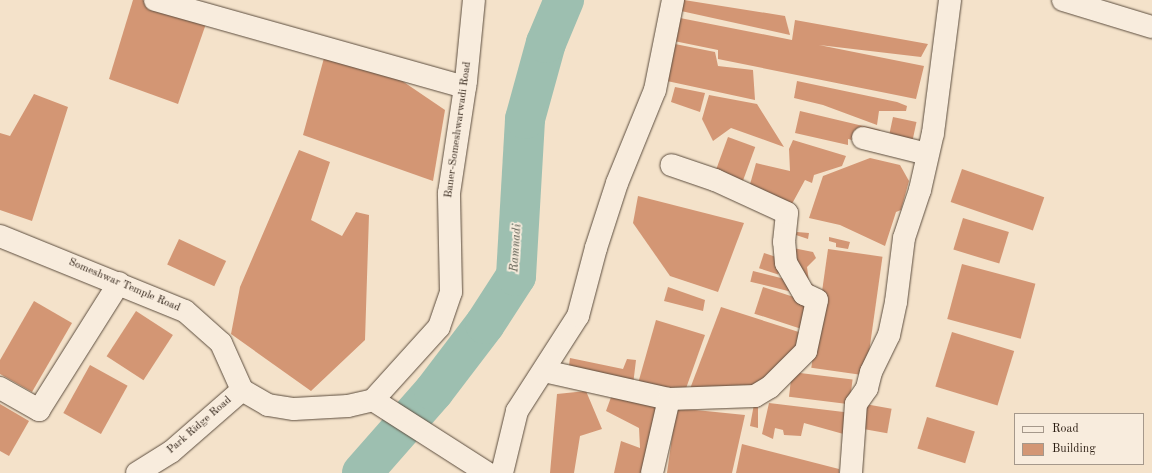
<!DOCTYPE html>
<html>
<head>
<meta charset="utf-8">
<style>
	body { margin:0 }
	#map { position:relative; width:1152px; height:473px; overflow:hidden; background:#f4e2ca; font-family:"Old Standard TT",serif }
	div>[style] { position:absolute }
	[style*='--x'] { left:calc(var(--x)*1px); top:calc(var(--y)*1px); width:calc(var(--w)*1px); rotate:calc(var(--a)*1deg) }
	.river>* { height:40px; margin:-20px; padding:0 20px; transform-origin:20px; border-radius:20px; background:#9dbfb0 }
	.building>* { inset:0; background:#d39674; transform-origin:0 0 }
	.roads { filter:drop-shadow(0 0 1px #5c4d3e) drop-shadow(0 0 1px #5c4d3e) }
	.minor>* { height:22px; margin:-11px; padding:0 11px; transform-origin:11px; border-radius:11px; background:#f8ecdd }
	span { translate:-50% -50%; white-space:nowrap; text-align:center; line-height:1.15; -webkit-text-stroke:3.5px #f8ecdd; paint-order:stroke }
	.street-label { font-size:11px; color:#291b10 }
	.water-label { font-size:12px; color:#525448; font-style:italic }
	.legend { position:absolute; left:1014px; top:413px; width:130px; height:52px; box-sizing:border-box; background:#f8ecdd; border:1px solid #a5988b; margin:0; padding:5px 7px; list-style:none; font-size:12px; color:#291b10 }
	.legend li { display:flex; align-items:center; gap:8px; height:20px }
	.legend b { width:20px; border:1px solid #a5988b }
</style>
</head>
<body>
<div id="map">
	<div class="river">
		<div style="--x:362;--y:473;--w:109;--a:-48.7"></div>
		<div style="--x:434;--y:391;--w:84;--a:-52.7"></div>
		<div style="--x:485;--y:324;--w:57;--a:-57.1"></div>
		<div style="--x:516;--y:276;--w:157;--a:-86.7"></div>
		<div style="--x:525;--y:119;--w:79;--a:-74.6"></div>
		<div style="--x:546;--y:43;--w:47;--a:-67.3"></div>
	</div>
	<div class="building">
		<div style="clip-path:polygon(133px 0,152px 0,208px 18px,178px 104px,109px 79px)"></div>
		<div style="clip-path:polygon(684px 0,785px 16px,790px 35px,681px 11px)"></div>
		<div style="clip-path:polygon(680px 18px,792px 40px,795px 20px,928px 44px,921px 57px,819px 45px,924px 66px,916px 99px,718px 59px,718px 50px,674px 41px)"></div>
		<div style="clip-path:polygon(670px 43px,715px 52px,718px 66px,753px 70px,755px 100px,667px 81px)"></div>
		<div style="clip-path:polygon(324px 58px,389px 72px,445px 110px,433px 181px,303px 135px)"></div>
		<div style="clip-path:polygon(797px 81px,897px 102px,907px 106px,906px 111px,879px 111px,877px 125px,823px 105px,794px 98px)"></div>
		<div style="clip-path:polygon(675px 87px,705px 93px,700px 112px,671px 102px)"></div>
		<div style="clip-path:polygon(34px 94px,68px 107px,32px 221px,0 210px,0 133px,10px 136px)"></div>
		<div style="clip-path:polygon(709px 95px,757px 104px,784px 147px,731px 128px,713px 141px,702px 119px)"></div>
		<div style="clip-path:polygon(800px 111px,880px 130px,881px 135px,857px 141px,848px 139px,848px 145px,795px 133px)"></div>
		<div style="left:893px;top:117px;width:24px;height:19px;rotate:12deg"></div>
		<div style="left:728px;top:137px;width:29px;height:45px;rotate:20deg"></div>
		<div style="clip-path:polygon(793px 140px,846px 156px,842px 166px,814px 175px,812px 183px,805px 180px,787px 213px,747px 195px,756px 163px,790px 171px,789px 149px)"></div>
		<div style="clip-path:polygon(299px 150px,330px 162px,311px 220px,342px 236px,356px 212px,369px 215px,365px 340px,311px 391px,231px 334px,240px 287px)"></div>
		<div style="clip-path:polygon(870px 158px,900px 165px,909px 181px,901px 210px,896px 212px,885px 246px,840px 225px,809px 218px,823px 176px)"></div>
		<div style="left:962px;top:169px;width:87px;height:35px;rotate:19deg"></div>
		<div style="clip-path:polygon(638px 196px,744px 223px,718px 292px,670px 276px,633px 223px)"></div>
		<div style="left:963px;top:218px;width:48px;height:33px;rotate:17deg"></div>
		<div style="clip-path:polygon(797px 232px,809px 233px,808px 239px,796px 235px)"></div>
		<div style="clip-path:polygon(829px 237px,850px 242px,848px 249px,836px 247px,836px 243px,829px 241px)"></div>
		<div style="left:179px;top:239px;width:52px;height:28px;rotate:25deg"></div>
		<div style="clip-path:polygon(793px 248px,813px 252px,816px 258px,807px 267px,809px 282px,814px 286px,809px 293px,790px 262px)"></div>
		<div style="left:828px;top:249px;width:55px;height:120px;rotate:8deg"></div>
		<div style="left:764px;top:253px;width:20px;height:16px;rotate:18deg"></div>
		<div style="left:962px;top:264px;width:76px;height:57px;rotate:15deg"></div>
		<div style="left:753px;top:271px;width:42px;height:11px;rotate:14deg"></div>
		<div style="clip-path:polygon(668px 287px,705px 300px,703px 311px,664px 301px)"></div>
		<div style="left:763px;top:287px;width:52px;height:28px;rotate:18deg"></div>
		<div style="clip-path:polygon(34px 301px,72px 323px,32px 392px,0 374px,0 360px)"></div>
		<div style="clip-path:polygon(721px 307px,805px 334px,786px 364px,758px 388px,688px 394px)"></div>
		<div style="left:136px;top:311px;width:44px;height:54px;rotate:33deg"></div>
		<div style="clip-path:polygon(656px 320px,705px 335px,684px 394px,637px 387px)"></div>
		<div style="left:952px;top:332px;width:65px;height:57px;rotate:17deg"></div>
		<div style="clip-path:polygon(570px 358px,623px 369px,627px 359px,636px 360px,633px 385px,568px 373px)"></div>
		<div style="left:90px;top:365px;width:43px;height:55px;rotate:29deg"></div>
		<div style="left:792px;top:372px;width:61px;height:25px;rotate:7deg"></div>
		<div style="clip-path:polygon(614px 389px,660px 404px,643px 473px,614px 473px,621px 441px,640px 448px,639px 428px,606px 411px)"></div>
		<div style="clip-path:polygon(586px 391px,602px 429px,580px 436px,574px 473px,550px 473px,557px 394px)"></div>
		<div style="clip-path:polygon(769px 403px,852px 413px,847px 435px,804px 423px,801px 436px,784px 435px,783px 430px,775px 428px,773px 439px,762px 434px)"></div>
		<div style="clip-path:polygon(0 404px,29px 421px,9px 456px,0 451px)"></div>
		<div style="clip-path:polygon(754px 404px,758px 407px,758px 428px,750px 426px)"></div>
		<div style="left:865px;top:404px;width:27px;height:25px;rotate:10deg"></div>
		<div style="clip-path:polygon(676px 408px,745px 415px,732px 473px,667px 473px)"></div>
		<div style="left:927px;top:417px;width:50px;height:33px;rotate:17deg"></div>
		<div style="clip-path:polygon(742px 444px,839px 469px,839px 473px,736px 473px)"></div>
	</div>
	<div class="roads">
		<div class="minor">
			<div style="--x:155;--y:0;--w:322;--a:15.7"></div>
			<div style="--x:1063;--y:0;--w:93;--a:16.9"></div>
			<div style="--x:863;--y:138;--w:66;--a:14"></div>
			<div style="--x:0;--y:236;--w:200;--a:22.1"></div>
			<div style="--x:185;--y:311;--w:48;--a:41.6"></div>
			<div style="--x:221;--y:343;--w:51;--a:65.9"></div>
			<div style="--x:242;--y:390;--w:30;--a:30"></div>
			<div style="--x:268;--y:405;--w:26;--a:9"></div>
			<div style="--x:294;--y:409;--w:54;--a:-3.2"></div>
			<div style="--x:348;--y:406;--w:26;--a:-13"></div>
			<div style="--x:544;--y:371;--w:128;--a:12.6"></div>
			<div style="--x:669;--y:399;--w:86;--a:-2"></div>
			<div style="--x:755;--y:396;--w:17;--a:-31"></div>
			<div style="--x:770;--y:387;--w:51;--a:-45"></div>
			<div style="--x:806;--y:351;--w:52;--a:-77.8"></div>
			<div style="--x:817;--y:300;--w:14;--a:-155"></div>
			<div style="--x:804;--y:294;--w:36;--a:-120"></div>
			<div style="--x:786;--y:263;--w:21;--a:-95"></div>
			<div style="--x:784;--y:242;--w:29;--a:-84"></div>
			<div style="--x:787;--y:213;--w:79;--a:-155.4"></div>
			<div style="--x:715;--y:180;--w:46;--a:-161.2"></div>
			<div style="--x:0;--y:388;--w:45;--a:29.4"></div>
			<div style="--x:39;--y:410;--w:150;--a:-57.8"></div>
			<div style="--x:373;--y:400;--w:98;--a:-47.9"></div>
			<div style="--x:439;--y:327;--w:37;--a:-71"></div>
			<div style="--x:451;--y:292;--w:99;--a:-91.2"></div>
			<div style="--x:449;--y:193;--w:113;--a:-81.4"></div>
			<div style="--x:466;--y:81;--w:81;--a:-84.4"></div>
			<div style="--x:373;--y:400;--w:135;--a:32.6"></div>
			<div style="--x:137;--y:473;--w:40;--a:-32"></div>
			<div style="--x:171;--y:452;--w:94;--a:-41.1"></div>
			<div style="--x:502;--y:473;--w:64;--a:-76.4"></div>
			<div style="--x:517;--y:411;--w:113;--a:-57.3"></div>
			<div style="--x:578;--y:316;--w:70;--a:-75.2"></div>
			<div style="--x:596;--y:248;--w:68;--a:-72.1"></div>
			<div style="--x:617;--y:183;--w:100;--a:-67.8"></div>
			<div style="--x:655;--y:90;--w:92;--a:-78.7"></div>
			<div style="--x:652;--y:473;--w:76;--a:-77.1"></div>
			<div style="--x:851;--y:473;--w:69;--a:-85.9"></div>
			<div style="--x:856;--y:404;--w:19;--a:-55"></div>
			<div style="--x:867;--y:388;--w:16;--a:-76"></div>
			<div style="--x:871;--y:372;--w:41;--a:-64.1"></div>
			<div style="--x:889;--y:335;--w:34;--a:-78"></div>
			<div style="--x:896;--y:302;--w:64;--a:-82.9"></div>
			<div style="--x:904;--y:238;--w:51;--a:-71.6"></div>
			<div style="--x:920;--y:190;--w:58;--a:-77.2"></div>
			<div style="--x:933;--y:133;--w:134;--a:-82.7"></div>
		</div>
	</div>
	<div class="street-label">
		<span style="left:459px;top:130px;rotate:-82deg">Baner-Someshwarwadi Road</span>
		<span style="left:124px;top:286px;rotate:23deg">Someshwar Temple Road</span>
		<span style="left:200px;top:426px;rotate:-41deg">Park Ridge Road</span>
	</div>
	<div class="water-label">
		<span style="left:517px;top:248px;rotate:-86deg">Ramnadi</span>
	</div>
	<ul class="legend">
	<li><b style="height:5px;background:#f8ecdd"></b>Road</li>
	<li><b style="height:11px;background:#d39674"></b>Building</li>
	</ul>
</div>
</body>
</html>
